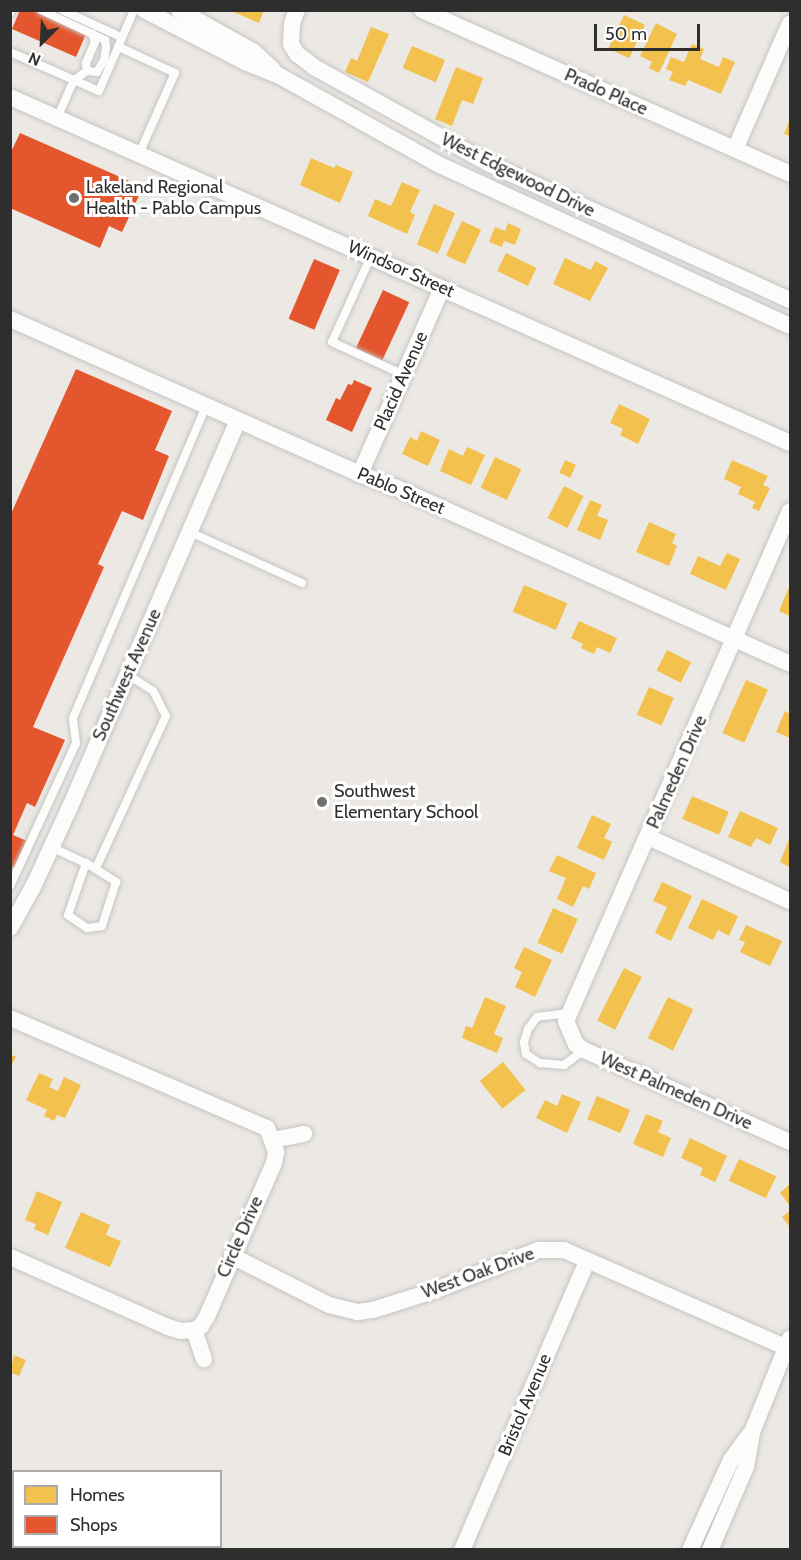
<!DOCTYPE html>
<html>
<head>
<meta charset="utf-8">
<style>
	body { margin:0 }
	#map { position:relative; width:801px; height:1560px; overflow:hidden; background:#ece8e4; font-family:Cabin,sans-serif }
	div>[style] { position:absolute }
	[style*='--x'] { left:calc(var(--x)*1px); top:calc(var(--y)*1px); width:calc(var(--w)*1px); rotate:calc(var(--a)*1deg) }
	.homes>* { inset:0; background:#f2c14e; transform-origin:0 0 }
	.shops>* { inset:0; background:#e4572e; transform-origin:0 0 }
	.roads { filter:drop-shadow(0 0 2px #c5c4c5) drop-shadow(0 0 2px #c5c4c5) }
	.lane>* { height:8px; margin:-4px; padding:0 4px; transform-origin:4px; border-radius:4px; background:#fcfcfb }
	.street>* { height:16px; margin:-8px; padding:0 8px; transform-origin:8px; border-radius:8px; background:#fcfcfb }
	.dots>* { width:16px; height:16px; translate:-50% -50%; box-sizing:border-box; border:3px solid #fff; border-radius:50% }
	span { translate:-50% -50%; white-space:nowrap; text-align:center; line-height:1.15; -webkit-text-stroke:6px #fff; paint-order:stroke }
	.street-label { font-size:18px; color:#2e2e2e }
	.poi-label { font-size:18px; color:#2e2e2e }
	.left { translate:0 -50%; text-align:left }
	.frame { position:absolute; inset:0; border:12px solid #2e2e2e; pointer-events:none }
	.legend { position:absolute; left:12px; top:1470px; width:210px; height:78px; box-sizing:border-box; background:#fff; border:2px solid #ababab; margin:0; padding:8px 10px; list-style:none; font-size:18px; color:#2e2e2e }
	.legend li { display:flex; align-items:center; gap:12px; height:30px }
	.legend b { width:30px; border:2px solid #ababab }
	.north { position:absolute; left:12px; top:12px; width:60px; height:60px; -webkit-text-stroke:4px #fff; paint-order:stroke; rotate:204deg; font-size:16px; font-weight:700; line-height:24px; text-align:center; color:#2e2e2e }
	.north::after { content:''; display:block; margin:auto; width:21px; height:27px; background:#2e2e2e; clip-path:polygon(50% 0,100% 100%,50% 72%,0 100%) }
	.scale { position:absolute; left:594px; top:24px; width:106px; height:27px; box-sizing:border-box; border:3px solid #2e2e2e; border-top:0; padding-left:8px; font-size:18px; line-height:21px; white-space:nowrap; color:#2e2e2e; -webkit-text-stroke:4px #fff; paint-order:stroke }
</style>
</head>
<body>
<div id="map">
	<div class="homes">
		<div style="clip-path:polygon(229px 10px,264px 10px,259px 23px)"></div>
		<div style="left:624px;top:15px;width:23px;height:37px;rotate:25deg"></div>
		<div style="clip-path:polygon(656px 23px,677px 34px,659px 73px,649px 68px,652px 62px,640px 56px)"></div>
		<div style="clip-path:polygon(371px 27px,389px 34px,368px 82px,345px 72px,351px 58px,357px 61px)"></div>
		<div style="clip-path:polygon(692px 44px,704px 49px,700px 59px,719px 67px,723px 57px,735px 62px,721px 94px,688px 80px,685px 86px,669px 80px,673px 72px,666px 69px,671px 57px,684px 62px)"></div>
		<div style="left:412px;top:46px;width:36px;height:24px;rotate:23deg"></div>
		<div style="clip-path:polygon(456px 67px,483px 78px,473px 104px,462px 100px,452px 126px,435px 119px)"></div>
		<div style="clip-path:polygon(790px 119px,790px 136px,784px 134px)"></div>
		<div style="clip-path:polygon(311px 158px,334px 168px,336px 165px,353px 172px,340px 203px,300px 185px)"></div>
		<div style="clip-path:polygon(402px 182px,420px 190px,410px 212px,415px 215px,407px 234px,368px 216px,375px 199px,391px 206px)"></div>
		<div style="left:434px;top:204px;width:23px;height:44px;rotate:23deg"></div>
		<div style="left:462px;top:221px;width:21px;height:38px;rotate:25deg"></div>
		<div style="clip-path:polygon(508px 223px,521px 229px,515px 245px,504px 241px,502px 247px,489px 242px,495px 227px,505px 231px)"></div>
		<div style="left:506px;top:253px;width:34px;height:20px;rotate:26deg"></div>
		<div style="clip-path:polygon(565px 258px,591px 270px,595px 261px,608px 268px,590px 301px,553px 284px)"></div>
		<div style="clip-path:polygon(619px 404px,650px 419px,638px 444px,620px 435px,623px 429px,610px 423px)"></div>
		<div style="clip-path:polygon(421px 431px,440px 440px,428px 466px,402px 454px,410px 437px,417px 441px)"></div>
		<div style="clip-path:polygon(467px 447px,485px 455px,471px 485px,440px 471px,449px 449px,463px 456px)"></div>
		<div style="left:495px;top:457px;width:29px;height:34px;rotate:25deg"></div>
		<div style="left:565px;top:460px;width:12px;height:14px;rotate:24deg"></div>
		<div style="clip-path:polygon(732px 460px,768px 476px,763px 485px,770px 488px,759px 511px,752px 508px,755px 502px,738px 494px,741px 487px,724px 479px)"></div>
		<div style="left:564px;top:486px;width:22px;height:36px;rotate:27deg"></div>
		<div style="clip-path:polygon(590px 500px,602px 505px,597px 516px,608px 520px,600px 540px,577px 530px)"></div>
		<div style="clip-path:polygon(649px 522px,676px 534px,672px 543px,677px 546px,669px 566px,636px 552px)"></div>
		<div style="clip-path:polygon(727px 553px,740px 559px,726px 590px,690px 574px,698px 556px,720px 566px)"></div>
		<div style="left:524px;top:585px;width:47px;height:29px;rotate:23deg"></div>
		<div style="clip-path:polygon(790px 585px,790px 616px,779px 611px)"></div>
		<div style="clip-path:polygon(579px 621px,617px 638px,610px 653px,597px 647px,594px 654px,581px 648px,583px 644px,571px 638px)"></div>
		<div style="left:667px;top:650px;width:27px;height:23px;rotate:27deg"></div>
		<div style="left:746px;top:680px;width:24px;height:58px;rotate:24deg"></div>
		<div style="left:649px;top:687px;width:27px;height:30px;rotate:24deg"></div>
		<div style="clip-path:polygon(785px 711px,790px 714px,790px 738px,776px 732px)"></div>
		<div style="left:692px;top:796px;width:40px;height:25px;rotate:23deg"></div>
		<div style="clip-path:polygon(740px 811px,778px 828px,770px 845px,756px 838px,751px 847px,728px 837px)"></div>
		<div style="clip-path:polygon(592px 815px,611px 824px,604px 838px,612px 842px,604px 860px,577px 848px)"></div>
		<div style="clip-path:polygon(790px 837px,790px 867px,780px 862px)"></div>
		<div style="clip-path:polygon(557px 855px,596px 873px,589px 889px,583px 886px,573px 907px,557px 899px,566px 878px,549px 871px)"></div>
		<div style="clip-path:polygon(662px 882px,692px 896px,671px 941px,655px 933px,667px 907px,653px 901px)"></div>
		<div style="clip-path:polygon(702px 899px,738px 916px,729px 936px,718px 930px,713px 940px,688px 928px)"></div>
		<div style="left:553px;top:908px;width:27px;height:38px;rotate:24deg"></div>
		<div style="clip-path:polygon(746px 925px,782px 941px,770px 966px,740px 952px,745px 942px,739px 940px)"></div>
		<div style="clip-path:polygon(524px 947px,552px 960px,535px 997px,515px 987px,522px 972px,514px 968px)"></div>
		<div style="left:624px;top:968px;width:20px;height:59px;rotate:27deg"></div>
		<div style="clip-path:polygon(485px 997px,506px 1006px,494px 1034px,503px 1038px,497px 1053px,462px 1038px,466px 1026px,472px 1028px)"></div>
		<div style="left:668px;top:997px;width:28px;height:46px;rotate:26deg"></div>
		<div style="clip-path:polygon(10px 1054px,16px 1057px,10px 1068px)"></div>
		<div style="left:503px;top:1062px;width:36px;height:30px;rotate:51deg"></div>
		<div style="clip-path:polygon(39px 1073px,53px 1079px,49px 1087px,58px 1091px,64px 1077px,81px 1085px,65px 1118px,57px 1115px,54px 1121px,44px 1116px,47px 1110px,26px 1100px)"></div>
		<div style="clip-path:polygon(562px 1094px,581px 1102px,567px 1133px,536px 1118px,545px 1100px,557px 1106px)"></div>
		<div style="left:597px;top:1096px;width:36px;height:25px;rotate:23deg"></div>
		<div style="clip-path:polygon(646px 1114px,663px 1121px,658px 1132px,671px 1138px,663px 1157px,633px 1144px)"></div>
		<div style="clip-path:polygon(690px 1138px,727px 1156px,715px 1182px,700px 1175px,703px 1168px,681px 1158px)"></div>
		<div style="left:739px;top:1159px;width:41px;height:24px;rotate:25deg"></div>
		<div style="clip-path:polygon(790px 1184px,790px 1206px,780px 1193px)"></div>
		<div style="clip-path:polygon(37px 1191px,62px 1202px,48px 1235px,34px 1229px,36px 1224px,25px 1220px)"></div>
		<div style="clip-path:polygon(790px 1211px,790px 1227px,782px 1217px)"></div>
		<div style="clip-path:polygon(81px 1212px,110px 1225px,106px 1235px,121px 1241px,110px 1267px,65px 1248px)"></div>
		<div style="clip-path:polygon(14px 1355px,26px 1360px,19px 1376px,10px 1372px)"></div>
	</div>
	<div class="shops">
		<div style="clip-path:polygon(20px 10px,33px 10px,86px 34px,76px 57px,12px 29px)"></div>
		<div style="clip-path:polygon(20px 133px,143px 187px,122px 232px,109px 226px,100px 248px,10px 208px,10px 154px)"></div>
		<div style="left:314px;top:259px;width:28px;height:65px;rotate:23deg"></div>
		<div style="left:383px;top:290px;width:29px;height:65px;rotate:25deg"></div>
		<div style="clip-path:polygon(76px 369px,172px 411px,155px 450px,169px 456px,143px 520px,122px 511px,98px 564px,104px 567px,33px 727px,65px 740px,35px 807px,27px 803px,13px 835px,27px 841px,15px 868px,10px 866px,10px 516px)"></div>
		<div style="clip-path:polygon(354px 380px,372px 388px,352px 432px,326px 420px,336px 398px,340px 400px,348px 384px,352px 385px)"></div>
	</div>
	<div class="roads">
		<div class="lane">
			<div style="--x:41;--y:10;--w:71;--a:25.1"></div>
			<div style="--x:105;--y:40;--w:8;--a:83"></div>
			<div style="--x:106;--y:48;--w:12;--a:99"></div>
			<div style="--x:104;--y:60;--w:14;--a:120"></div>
			<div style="--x:97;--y:72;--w:10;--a:-174"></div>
			<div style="--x:62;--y:10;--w:65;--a:24.6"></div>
			<div style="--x:10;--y:13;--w:3;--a:-72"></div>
			<div style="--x:119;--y:47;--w:62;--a:24.9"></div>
			<div style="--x:175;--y:73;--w:89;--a:114"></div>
			<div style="--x:10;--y:52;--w:70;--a:23.6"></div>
			<div style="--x:74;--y:80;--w:16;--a:-35"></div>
			<div style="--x:87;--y:71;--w:8;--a:-97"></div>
			<div style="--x:86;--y:63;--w:23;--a:-67"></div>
			<div style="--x:95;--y:42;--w:9;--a:-108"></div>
			<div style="--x:57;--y:118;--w:42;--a:-65.9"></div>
			<div style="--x:74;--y:80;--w:27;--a:24"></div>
			<div style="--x:99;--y:91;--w:88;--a:-66.6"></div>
			<div style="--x:371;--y:256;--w:94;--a:114.4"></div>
			<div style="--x:332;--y:342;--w:79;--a:24.6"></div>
			<div style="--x:190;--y:532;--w:123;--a:24.5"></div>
			<div style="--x:51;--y:847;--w:38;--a:25"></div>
			<div style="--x:86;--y:863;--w:36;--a:32"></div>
			<div style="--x:116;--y:882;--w:46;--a:107.7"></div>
			<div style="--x:102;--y:926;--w:15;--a:172"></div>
			<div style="--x:87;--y:928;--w:23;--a:-146"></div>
			<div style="--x:68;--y:915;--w:55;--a:-70.9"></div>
			<div style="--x:96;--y:868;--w:167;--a:-65.3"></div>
			<div style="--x:166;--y:716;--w:28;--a:-117"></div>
			<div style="--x:153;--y:691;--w:31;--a:-147"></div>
			<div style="--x:10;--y:886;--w:157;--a:-65.2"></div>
			<div style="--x:76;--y:743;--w:25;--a:-97"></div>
			<div style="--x:73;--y:718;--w:339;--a:-66.9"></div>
			<div style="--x:569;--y:1013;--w:32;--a:173"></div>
			<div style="--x:537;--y:1017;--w:15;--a:127"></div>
			<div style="--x:528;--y:1029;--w:14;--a:107"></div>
			<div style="--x:524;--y:1042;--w:12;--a:81"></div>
			<div style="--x:526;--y:1054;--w:17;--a:33"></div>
			<div style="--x:540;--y:1063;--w:24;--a:5"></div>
			<div style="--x:564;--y:1065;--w:25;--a:-37"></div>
		</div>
		<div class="street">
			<div style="--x:144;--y:10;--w:114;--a:27.2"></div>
			<div style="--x:245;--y:62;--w:35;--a:22"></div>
			<div style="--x:278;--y:75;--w:185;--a:29.1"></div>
			<div style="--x:440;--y:165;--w:385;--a:24.7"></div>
			<div style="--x:179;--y:10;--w:86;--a:29.2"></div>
			<div style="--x:254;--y:52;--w:26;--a:43"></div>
			<div style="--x:297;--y:10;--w:14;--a:111"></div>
			<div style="--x:292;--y:23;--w:21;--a:93"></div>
			<div style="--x:291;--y:44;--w:12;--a:59"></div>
			<div style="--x:297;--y:54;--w:21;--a:37"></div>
			<div style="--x:314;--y:67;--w:201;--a:28.9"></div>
			<div style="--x:490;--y:164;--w:329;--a:24.4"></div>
			<div style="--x:422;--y:10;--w:403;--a:24"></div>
			<div style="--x:10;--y:97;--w:853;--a:23.92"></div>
			<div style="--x:735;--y:149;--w:137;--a:-66.4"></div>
			<div style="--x:10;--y:319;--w:383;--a:23.9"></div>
			<div style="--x:360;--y:474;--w:40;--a:21"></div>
			<div style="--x:397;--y:488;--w:431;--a:24.1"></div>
			<div style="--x:360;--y:474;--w:203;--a:-66.2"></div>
			<div style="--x:790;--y:511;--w:557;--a:113.71"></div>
			<div style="--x:566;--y:1021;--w:25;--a:67"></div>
			<div style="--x:576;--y:1044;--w:10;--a:37"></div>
			<div style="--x:584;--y:1050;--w:226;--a:24.1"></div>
			<div style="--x:648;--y:837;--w:156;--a:24.3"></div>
			<div style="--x:10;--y:928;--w:49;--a:-60.8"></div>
			<div style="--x:34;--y:885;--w:84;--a:-65.3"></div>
			<div style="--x:69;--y:809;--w:424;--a:-66.5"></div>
			<div style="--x:10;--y:1018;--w:280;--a:23.2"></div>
			<div style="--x:267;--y:1128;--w:26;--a:69"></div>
			<div style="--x:276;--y:1152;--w:11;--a:100"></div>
			<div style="--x:274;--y:1163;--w:167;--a:113.6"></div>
			<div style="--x:207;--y:1316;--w:12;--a:121"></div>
			<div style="--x:201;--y:1326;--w:8;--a:150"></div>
			<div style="--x:194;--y:1330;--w:13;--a:176"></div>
			<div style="--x:181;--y:1331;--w:14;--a:-163"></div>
			<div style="--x:168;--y:1327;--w:173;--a:-156.1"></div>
			<div style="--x:273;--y:1140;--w:32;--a:-11"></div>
			<div style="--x:232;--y:1256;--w:109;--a:26.8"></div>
			<div style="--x:329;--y:1305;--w:30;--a:14"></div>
			<div style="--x:358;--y:1312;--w:15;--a:-8"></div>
			<div style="--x:373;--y:1310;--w:66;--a:-17.6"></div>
			<div style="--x:436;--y:1290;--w:110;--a:-21.4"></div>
			<div style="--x:538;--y:1250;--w:26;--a:0"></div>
			<div style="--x:564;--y:1250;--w:247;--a:23.7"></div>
			<div style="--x:194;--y:1330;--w:31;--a:71"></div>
			<div style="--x:10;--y:1489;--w:4;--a:14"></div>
			<div style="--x:139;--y:1546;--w:8;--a:30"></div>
			<div style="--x:462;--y:1550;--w:315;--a:-66.6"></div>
			<div style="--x:690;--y:1550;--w:99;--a:-65.5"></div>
			<div style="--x:731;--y:1460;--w:31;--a:-54"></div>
			<div style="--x:710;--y:1550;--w:90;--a:-66.6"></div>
			<div style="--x:746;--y:1467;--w:36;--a:-80"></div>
			<div style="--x:752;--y:1432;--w:101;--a:-68"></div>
		</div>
	</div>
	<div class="dots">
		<div style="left:74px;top:198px;background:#706f6e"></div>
		<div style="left:322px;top:802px;background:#706f6e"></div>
	</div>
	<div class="street-label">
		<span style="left:606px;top:92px;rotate:24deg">Prado Place</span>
		<span style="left:518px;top:175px;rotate:26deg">West Edgewood Drive</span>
		<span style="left:401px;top:269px;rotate:24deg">Windsor Street</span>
		<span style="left:401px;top:381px;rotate:-66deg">Placid Avenue</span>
		<span style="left:401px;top:491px;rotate:23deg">Pablo Street</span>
		<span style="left:127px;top:675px;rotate:-66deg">Southwest Avenue</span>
		<span style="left:677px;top:772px;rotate:-66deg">Palmeden Drive</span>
		<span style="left:676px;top:1091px;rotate:24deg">West Palmeden Drive</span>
		<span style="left:240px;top:1237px;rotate:-66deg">Circle Drive</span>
		<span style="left:478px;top:1273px;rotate:-20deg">West Oak Drive</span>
		<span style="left:525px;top:1405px;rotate:-67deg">Bristol Avenue</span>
	</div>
	<div class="poi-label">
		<span class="left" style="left:86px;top:198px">Lakeland Regional<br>Health - Pablo Campus</span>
		<span class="left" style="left:334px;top:802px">Southwest<br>Elementary School</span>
	</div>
	<div class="frame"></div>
	<ul class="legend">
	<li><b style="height:16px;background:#f2c14e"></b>Homes</li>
	<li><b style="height:16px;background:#e4572e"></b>Shops</li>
	</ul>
	<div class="north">N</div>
	<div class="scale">50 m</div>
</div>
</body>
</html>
